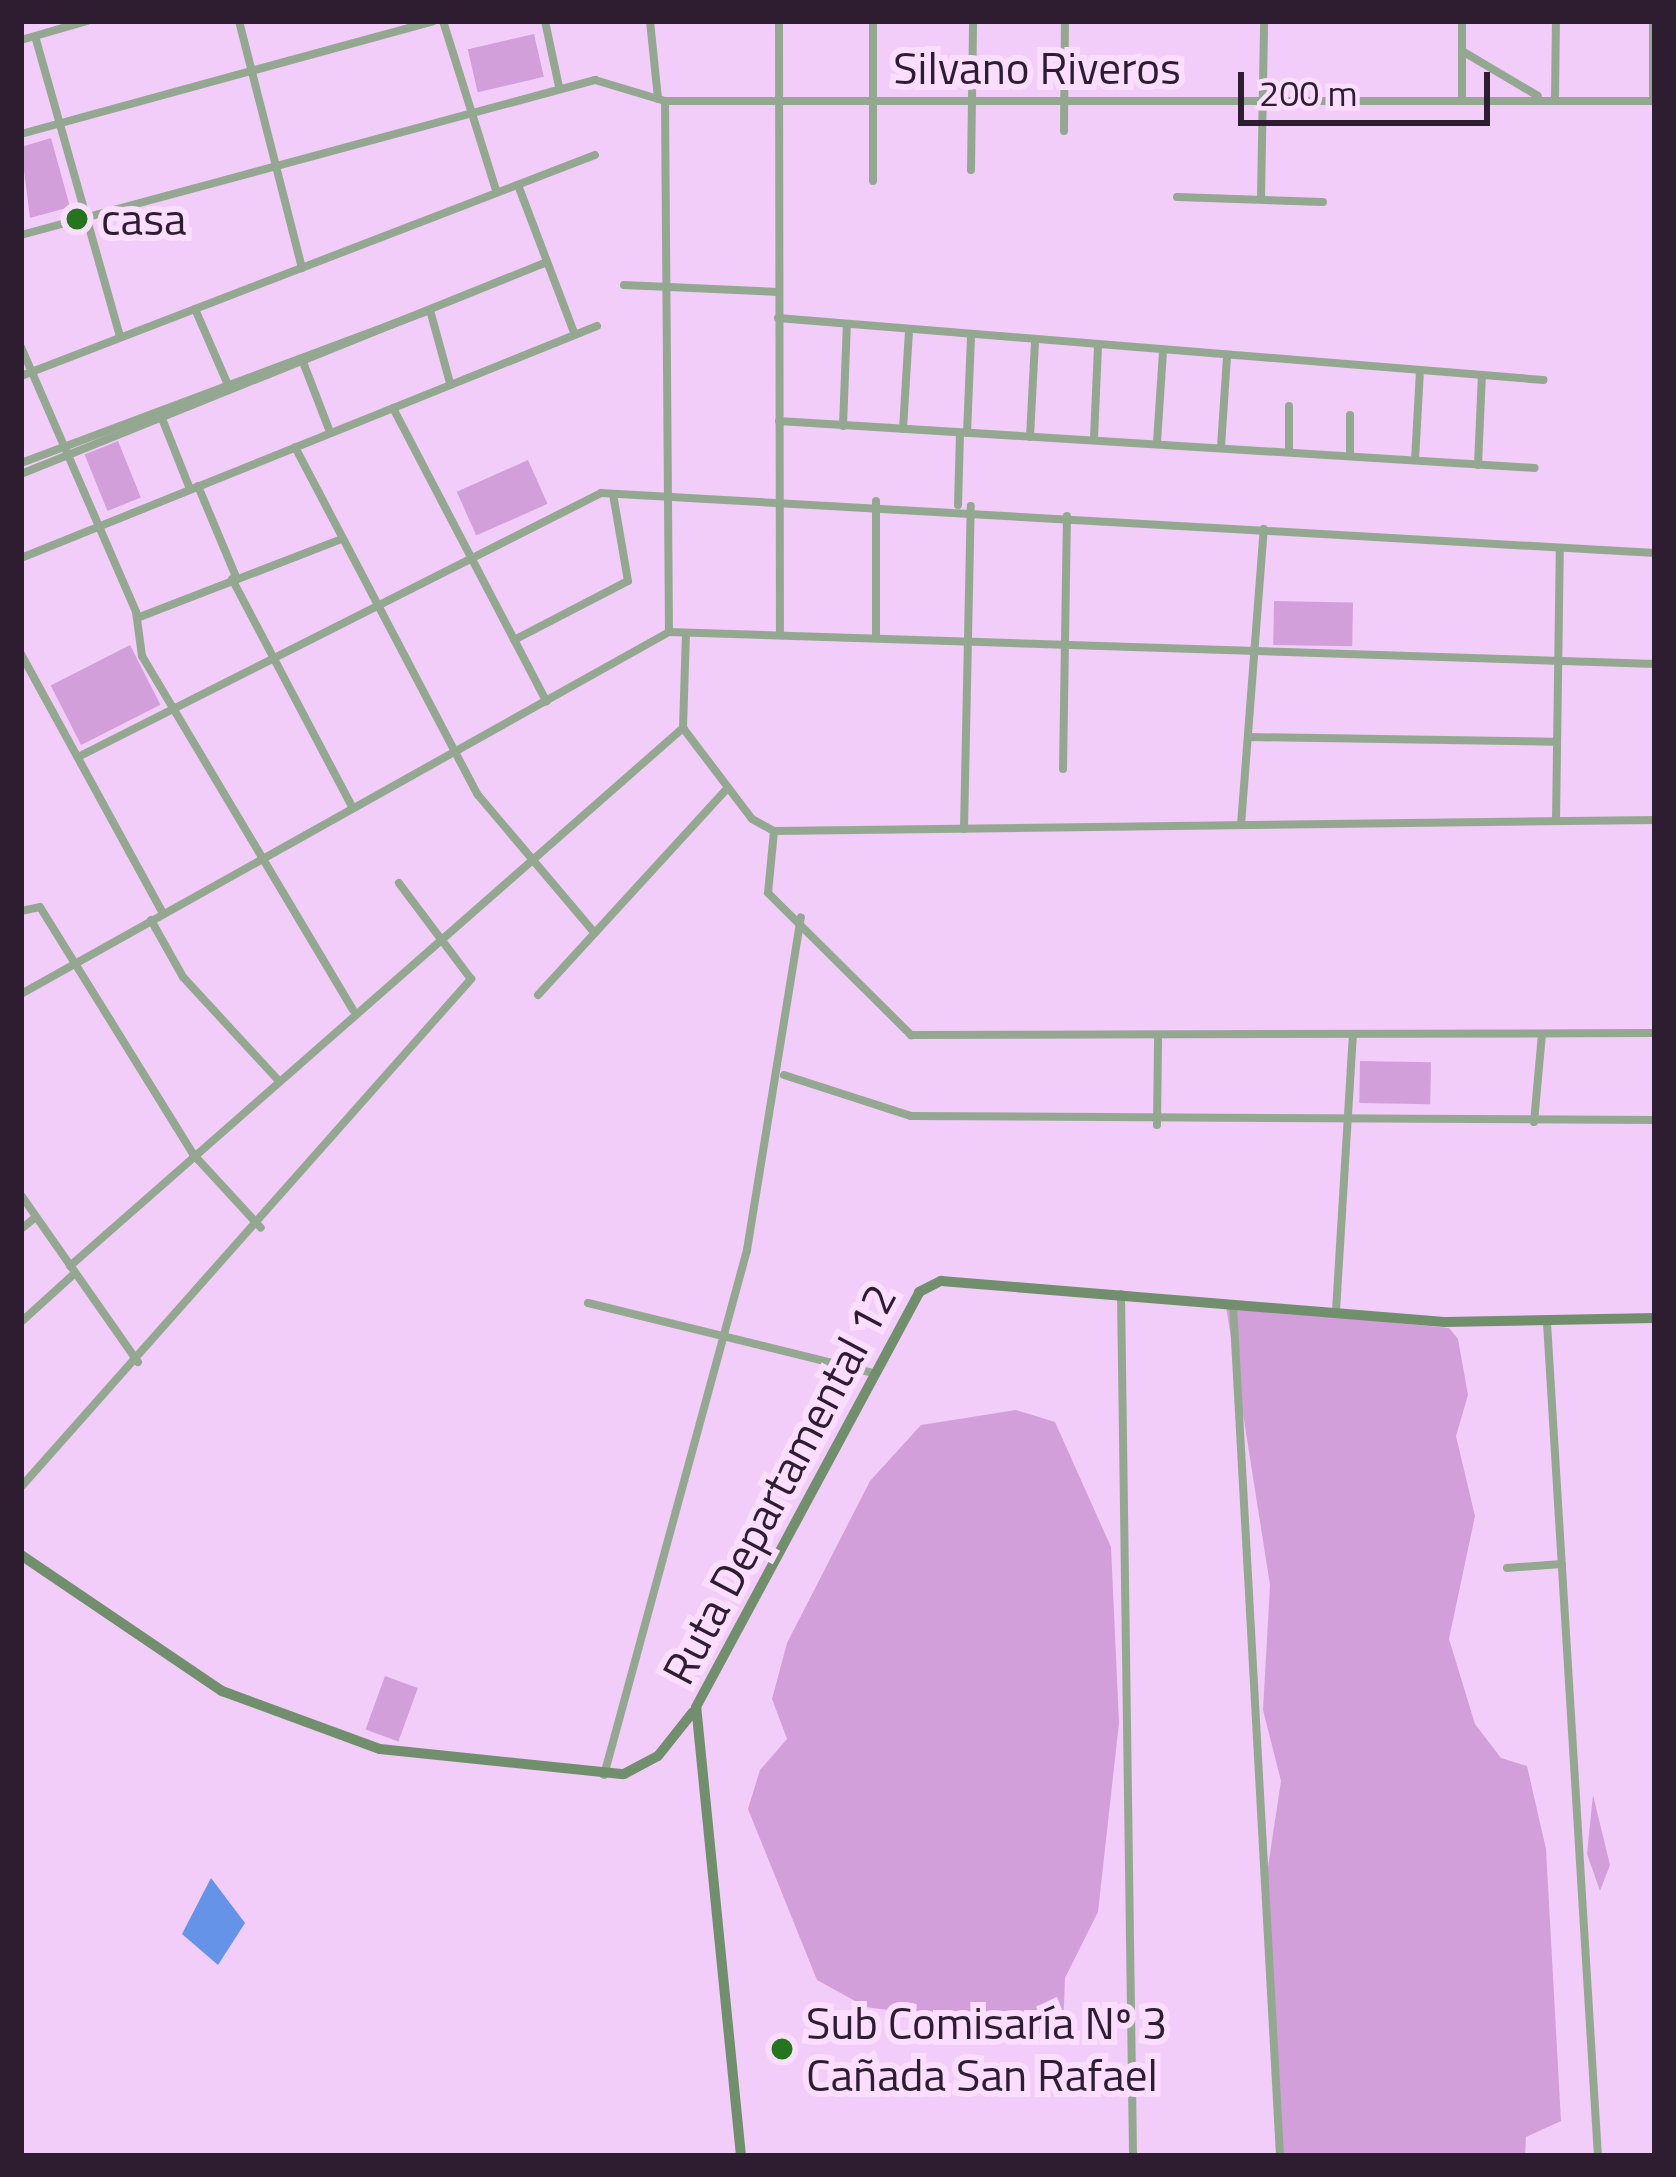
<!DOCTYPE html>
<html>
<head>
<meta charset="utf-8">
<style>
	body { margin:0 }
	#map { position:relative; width:1676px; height:2177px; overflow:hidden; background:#f3cdf9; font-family:"Titillium Web",sans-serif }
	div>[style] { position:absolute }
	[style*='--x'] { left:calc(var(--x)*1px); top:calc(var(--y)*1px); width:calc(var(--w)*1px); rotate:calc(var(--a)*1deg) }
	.green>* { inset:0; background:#d39fda; transform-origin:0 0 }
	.water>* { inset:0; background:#6593e8 }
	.street>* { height:8px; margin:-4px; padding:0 4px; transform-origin:4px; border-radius:4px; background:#94a891 }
	.secondary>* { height:10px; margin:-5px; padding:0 5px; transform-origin:5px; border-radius:5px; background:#718f6d }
	.dots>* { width:33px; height:33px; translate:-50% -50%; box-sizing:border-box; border:6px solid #fbdeff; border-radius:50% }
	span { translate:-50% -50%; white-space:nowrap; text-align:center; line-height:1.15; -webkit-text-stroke:12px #fbdeff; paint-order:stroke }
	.street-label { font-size:45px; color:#2e1c30 }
	.poi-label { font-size:45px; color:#2e1c30 }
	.left { translate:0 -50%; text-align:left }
	.frame { position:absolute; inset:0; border:24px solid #2e1c30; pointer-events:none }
	.scale { position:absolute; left:1238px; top:72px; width:252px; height:54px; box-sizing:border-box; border:6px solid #2e1c30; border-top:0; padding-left:15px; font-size:36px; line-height:42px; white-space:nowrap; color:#2e1c30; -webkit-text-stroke:9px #fbdeff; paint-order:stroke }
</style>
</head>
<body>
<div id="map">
	<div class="green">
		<div style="left:534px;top:34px;width:44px;height:68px;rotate:77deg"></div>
		<div style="clip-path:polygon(51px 138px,70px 207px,30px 218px,21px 147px)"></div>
		<div style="left:118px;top:441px;width:61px;height:36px;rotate:68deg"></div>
		<div style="left:528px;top:460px;width:48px;height:78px;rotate:66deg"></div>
		<div style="left:1274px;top:601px;width:79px;height:44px;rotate:1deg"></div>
		<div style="left:130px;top:645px;width:67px;height:89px;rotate:63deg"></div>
		<div style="left:1360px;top:1061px;width:71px;height:42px;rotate:1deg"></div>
		<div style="clip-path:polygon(1226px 1306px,1449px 1328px,1458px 1339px,1468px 1395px,1456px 1436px,1475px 1516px,1449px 1639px,1475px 1724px,1501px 1758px,1527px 1766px,1546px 1849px,1561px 2121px,1526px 2137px,1525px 2156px,1281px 2156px,1266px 1880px,1281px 1781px,1263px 1710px,1270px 1585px)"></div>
		<div style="clip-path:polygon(1016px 1410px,1055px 1422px,1111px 1547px,1119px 1723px,1098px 1912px,1065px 1978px,1063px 2031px,995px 2037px,970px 2021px,866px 2007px,817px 1980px,748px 1809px,760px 1770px,787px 1739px,772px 1699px,787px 1643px,870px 1481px,921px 1425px)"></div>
		<div style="left:385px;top:1676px;width:35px;height:57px;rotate:20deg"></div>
		<div style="clip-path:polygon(1593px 1795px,1610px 1865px,1600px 1891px,1587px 1854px)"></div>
	</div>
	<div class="water">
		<div style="clip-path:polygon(211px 1878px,245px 1923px,218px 1965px,182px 1934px)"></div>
	</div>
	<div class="street">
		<div style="--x:239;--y:21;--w:255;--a:75.7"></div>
		<div style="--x:443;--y:21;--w:180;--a:72.6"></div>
		<div style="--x:545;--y:21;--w:67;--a:78"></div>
		<div style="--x:650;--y:21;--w:78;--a:84.1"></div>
		<div style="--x:779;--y:21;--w:614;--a:89.91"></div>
		<div style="--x:1462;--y:21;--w:79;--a:90"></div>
		<div style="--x:1653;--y:21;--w:79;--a:90"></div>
		<div style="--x:35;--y:36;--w:313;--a:74.2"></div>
		<div style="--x:21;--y:40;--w:69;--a:-16.1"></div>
		<div style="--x:1462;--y:51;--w:88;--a:30.6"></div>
		<div style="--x:1555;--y:99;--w:78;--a:-89.3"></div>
		<div style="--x:665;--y:101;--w:531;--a:89.57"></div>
		<div style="--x:1064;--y:131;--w:110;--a:-89.5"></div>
		<div style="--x:21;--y:134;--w:427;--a:-15.3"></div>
		<div style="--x:971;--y:170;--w:149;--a:-89.2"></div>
		<div style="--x:873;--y:181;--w:160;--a:-90"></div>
		<div style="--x:518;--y:185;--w:160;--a:69.2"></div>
		<div style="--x:1177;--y:197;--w:146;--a:2"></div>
		<div style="--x:1261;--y:199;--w:178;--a:-89"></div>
		<div style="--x:21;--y:235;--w:595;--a:-15.11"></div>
		<div style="--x:595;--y:80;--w:73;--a:16.7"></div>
		<div style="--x:665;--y:101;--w:990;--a:0"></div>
		<div style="--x:624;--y:285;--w:154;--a:2.6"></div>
		<div style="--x:195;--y:309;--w:83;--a:66.5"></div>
		<div style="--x:430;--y:310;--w:76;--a:74.7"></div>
		<div style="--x:778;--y:318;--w:768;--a:4.63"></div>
		<div style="--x:21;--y:347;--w:289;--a:66.5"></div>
		<div style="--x:136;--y:612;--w:44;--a:82.2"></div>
		<div style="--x:142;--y:656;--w:412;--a:59.2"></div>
		<div style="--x:303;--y:362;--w:75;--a:68.9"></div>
		<div style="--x:21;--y:376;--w:615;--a:-21.06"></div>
		<div style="--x:1289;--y:406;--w:45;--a:90"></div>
		<div style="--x:393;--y:408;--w:331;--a:62.4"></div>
		<div style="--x:1350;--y:415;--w:41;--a:90"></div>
		<div style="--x:161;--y:416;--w:79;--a:68.3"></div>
		<div style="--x:779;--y:421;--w:757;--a:3.56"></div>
		<div style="--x:843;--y:426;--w:102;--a:-87.8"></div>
		<div style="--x:903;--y:429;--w:99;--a:-86.5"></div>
		<div style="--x:967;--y:433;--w:97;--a:-87.6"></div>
		<div style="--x:1030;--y:437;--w:95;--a:-87"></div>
		<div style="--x:1094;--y:438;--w:92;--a:-87.5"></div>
		<div style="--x:1157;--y:442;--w:91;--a:-86.2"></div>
		<div style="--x:295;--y:447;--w:393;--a:62.3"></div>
		<div style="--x:478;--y:795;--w:177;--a:49.8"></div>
		<div style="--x:1221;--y:447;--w:91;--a:-86.2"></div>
		<div style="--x:1415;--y:460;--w:89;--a:-86.8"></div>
		<div style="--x:21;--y:463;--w:434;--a:-20.5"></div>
		<div style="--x:1478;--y:465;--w:90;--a:-87.5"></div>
		<div style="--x:21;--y:474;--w:567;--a:-21.95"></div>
		<div style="--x:198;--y:486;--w:99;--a:67.3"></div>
		<div style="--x:958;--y:505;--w:72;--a:-88.4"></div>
		<div style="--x:21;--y:558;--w:621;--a:-21.94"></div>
		<div style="--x:232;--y:579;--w:258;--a:62.2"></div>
		<div style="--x:137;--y:618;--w:217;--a:-21.1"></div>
		<div style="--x:876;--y:637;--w:136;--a:-90"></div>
		<div style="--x:514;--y:640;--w:128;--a:-27.4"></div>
		<div style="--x:628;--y:581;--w:88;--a:-99.8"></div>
		<div style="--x:21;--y:654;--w:295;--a:61.3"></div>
		<div style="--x:683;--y:728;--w:114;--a:52.8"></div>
		<div style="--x:752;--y:819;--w:25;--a:29"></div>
		<div style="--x:774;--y:831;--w:881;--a:-0.72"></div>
		<div style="--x:1248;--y:737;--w:309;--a:0.9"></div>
		<div style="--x:78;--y:757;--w:586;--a:-26.78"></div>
		<div style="--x:601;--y:493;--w:1056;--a:3.26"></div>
		<div style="--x:1063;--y:769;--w:253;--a:-89.1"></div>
		<div style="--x:1556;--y:821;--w:273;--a:-89.2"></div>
		<div style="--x:1241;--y:825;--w:297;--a:-85.6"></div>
		<div style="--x:964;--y:829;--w:323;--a:-88.8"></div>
		<div style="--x:774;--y:831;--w:62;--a:95.5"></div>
		<div style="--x:768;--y:893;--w:202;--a:44.8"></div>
		<div style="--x:911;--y:1035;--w:744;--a:-0.15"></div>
		<div style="--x:21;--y:911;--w:19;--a:-12"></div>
		<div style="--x:40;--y:907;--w:291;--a:58.2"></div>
		<div style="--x:193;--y:1154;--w:100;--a:47.4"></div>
		<div style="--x:151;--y:920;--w:65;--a:60.7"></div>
		<div style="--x:183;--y:977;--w:139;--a:47.3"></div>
		<div style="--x:21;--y:994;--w:742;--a:-29.19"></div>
		<div style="--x:669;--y:632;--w:987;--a:1.86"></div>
		<div style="--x:538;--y:995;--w:281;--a:-47.5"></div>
		<div style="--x:784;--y:1075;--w:133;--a:17.9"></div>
		<div style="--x:911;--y:1116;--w:744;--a:0.31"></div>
		<div style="--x:1534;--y:1122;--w:88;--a:-84.8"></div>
		<div style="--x:1157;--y:1125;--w:85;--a:-89.3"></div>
		<div style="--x:21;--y:1195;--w:204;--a:55"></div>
		<div style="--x:21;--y:1229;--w:19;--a:-39"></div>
		<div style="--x:70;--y:1266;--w:816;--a:-41.27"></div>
		<div style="--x:683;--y:728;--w:94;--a:-88.2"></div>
		<div style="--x:1121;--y:1294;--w:862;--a:89.2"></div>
		<div style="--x:588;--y:1303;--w:294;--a:13.8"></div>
		<div style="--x:1233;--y:1304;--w:853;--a:86.84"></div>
		<div style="--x:1336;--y:1311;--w:277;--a:-86.5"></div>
		<div style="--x:21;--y:1322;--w:73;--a:-42.2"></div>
		<div style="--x:1547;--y:1323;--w:835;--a:86.5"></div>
		<div style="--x:21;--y:1487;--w:679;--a:-48.46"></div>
		<div style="--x:471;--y:979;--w:120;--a:-126.9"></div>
		<div style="--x:1507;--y:1568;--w:55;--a:-4.2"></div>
		<div style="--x:604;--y:1775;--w:544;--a:-74.76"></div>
		<div style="--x:747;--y:1250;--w:337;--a:-80.8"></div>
	</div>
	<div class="secondary">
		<div style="--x:21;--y:1555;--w:243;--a:34.1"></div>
		<div style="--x:222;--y:1691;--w:168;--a:20.2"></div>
		<div style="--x:380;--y:1749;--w:245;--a:5.9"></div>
		<div style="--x:624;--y:1774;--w:38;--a:-28"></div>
		<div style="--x:658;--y:1756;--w:56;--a:-51.5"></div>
		<div style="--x:741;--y:2156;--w:451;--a:-95.7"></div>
		<div style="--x:696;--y:1707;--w:471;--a:-61.7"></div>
		<div style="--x:919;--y:1292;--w:25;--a:-27"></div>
		<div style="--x:941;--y:1281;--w:505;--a:4.66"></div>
		<div style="--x:1444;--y:1322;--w:211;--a:-1.1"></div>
	</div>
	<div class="dots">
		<div style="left:77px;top:219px;background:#25751e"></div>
		<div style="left:782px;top:2049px;background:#25751e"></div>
	</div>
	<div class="street-label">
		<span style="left:1037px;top:68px">Silvano Riveros</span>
		<span style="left:779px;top:1484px;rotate:-62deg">Ruta Departamental 12</span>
	</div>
	<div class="poi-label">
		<span class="left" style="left:101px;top:219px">casa</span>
		<span class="left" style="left:806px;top:2049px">Sub Comisaría Nº 3<br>Cañada San Rafael</span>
	</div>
	<div class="frame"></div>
	<div class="scale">200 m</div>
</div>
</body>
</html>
